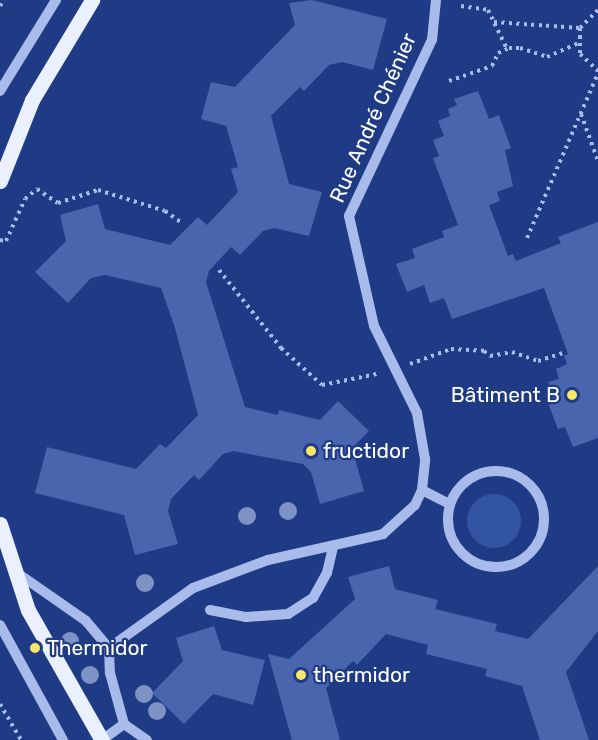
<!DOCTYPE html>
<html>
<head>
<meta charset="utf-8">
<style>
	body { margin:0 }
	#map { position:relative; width:598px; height:740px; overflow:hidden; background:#1f3b85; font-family:Rubik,sans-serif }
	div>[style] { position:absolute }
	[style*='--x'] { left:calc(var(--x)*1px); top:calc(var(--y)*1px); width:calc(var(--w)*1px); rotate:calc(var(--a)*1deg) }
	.green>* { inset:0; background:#3354a3 }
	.round { border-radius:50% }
	.building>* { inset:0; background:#4865ae }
	.path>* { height:4px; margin-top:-2px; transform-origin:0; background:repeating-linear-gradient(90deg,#a8bbea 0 3px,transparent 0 7.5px) }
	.minor>* { height:10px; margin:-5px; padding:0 5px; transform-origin:5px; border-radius:5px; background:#a8bbea }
	.minor>.ring { margin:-5px; padding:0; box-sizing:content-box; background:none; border:10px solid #a8bbea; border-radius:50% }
	.major>* { height:15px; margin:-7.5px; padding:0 7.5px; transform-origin:7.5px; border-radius:7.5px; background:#ebf0fe }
	.trees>* { width:18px; height:18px; margin:-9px; border-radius:50%; background:#7e92c4 }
	.dots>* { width:16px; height:16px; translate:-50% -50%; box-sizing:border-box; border:3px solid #1f3b85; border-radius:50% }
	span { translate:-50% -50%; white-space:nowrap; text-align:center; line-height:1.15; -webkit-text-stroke:4.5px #1f3b85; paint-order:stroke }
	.street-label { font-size:21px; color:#fff }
	.poi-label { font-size:21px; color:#fff }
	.right { translate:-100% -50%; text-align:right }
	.left { translate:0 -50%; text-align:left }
</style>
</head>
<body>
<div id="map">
	<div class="green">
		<div class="round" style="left:467px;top:494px;width:54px;height:54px"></div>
	</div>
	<div class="building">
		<div style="clip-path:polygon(312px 0,387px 19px,373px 70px,342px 62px,329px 65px,304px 91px,300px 87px,271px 116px,289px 184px,322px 192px,309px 236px,274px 228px,263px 231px,240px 255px,231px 247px,209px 271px,206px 282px,245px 407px,278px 415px,279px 410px,320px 420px,338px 401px,369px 431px,352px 448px,364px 491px,320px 504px,311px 472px,303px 464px,233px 451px,223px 454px,199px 480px,194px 475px,171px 499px,168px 511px,178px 544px,135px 555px,124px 515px,35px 493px,47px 447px,136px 469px,160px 444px,166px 448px,198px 415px,175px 328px,161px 288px,105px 275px,91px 278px,68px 303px,35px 272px,66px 241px,60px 215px,98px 204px,105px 229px,170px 245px,198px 217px,207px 225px,238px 192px,231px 169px,238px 167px,226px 126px,201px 119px,211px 82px,235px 87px,295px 25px,289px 3px)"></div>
		<div style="clip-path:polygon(478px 91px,489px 119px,499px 115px,511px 148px,505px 150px,513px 186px,497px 192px,500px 201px,489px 205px,508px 256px,513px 254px,516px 261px,561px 243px,558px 237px,598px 222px,598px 438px,573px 447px,565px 427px,558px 429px,545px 395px,552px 392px,548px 382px,559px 379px,556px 369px,567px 364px,564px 356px,568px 354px,544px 288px,452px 319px,444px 298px,430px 303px,424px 285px,407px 292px,396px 264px,415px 258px,412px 249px,444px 237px,442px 231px,458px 225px,433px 158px,439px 156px,433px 140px,444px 136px,438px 121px,450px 116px,448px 109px,457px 105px,454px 99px)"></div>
		<div style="clip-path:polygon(389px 566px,395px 589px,438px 600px,435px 609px,497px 624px,495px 631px,528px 639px,598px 566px,598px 631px,566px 672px,589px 740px,540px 740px,522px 686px,485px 676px,487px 669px,426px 654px,428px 645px,386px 634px,357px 665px,353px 661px,326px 688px,340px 740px,292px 740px,268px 654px,289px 659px,355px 599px,348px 577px)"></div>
		<div style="clip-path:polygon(214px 626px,222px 650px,265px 660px,253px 705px,213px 694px,184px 724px,152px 693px,183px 661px,176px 638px)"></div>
	</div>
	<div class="path">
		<div style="--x:0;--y:6;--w:7;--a:-56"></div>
		<div style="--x:461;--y:6;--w:27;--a:8"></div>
		<div style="--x:488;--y:10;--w:43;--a:64"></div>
		<div style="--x:598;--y:10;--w:25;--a:135"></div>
		<div style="--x:580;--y:28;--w:26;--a:90"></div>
		<div style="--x:580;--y:54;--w:25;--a:43"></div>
		<div style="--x:494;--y:22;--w:86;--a:4"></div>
		<div style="--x:449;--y:81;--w:46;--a:-19.2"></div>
		<div style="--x:492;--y:66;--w:14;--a:-65"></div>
		<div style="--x:498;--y:53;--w:12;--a:-24"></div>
		<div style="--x:509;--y:48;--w:11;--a:0"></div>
		<div style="--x:520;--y:48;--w:28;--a:18"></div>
		<div style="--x:547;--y:57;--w:36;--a:-24"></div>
		<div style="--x:581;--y:114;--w:50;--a:70.1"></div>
		<div style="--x:527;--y:238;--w:180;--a:-66.7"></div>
		<div style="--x:0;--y:240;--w:6;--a:9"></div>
		<div style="--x:6;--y:241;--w:46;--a:-65.7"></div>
		<div style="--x:25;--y:199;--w:16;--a:-40"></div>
		<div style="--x:37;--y:189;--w:25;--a:34"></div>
		<div style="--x:58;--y:203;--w:42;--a:-18"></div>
		<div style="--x:98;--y:190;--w:70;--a:17.4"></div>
		<div style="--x:165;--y:211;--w:21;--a:35"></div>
		<div style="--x:219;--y:270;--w:100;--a:51.5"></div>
		<div style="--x:281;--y:348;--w:55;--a:42.1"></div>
		<div style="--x:322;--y:385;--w:56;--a:-11.3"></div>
		<div style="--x:410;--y:364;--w:44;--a:-20.1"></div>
		<div style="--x:451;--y:349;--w:33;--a:3"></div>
		<div style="--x:484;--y:351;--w:8;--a:40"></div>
		<div style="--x:490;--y:356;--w:22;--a:-10"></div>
		<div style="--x:512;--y:352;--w:28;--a:19"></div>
		<div style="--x:538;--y:361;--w:29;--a:-18"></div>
		<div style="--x:0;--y:704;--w:42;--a:59.7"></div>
	</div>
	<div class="minor">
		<div style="--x:0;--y:91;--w:107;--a:-58.4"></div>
		<div class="ring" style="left:448px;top:471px;width:86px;height:86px"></div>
		<div style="--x:422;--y:490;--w:30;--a:27"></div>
		<div style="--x:13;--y:570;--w:89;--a:34.9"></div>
		<div style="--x:86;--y:621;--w:35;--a:50"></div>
		<div style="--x:109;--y:648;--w:25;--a:88"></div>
		<div style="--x:110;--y:673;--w:53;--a:74.6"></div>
		<div style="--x:124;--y:724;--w:28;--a:35"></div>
		<div style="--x:210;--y:610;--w:37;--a:11"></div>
		<div style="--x:246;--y:617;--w:42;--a:-4.1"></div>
		<div style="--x:288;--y:614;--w:30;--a:-33"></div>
		<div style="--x:313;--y:598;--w:29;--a:-61"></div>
		<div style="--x:327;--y:573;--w:28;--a:-77"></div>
		<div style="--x:0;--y:625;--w:131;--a:61.3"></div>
		<div style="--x:109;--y:648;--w:103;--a:-35.5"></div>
		<div style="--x:193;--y:588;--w:80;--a:-20.5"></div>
		<div style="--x:268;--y:560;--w:118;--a:-12.7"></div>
		<div style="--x:383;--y:534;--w:43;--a:-42.2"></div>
		<div style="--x:415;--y:505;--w:17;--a:-65"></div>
		<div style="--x:422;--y:490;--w:31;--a:-84"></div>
		<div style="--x:425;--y:459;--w:47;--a:-99.9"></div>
		<div style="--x:417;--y:413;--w:97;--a:-116.3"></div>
		<div style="--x:374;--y:326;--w:113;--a:-102.8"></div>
		<div style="--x:349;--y:216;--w:195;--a:-64.8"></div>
		<div style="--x:432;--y:40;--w:40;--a:-84.3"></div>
		<div style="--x:102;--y:740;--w:27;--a:-36"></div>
	</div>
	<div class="major">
		<div style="--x:0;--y:181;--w:87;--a:-68.4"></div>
		<div style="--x:32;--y:100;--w:117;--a:-59"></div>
		<div style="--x:0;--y:524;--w:90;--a:72"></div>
		<div style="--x:28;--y:610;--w:150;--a:60.4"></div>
	</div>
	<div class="trees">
		<div style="left:288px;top:511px"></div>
		<div style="left:247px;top:516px"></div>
		<div style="left:145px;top:583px"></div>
		<div style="left:70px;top:641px"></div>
		<div style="left:90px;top:675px"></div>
		<div style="left:144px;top:694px"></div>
		<div style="left:157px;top:711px"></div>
	</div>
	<div class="dots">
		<div style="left:572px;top:395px;background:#f8e668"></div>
		<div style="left:311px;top:451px;background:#f8e668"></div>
		<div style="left:35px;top:648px;background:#f8e668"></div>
		<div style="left:301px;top:675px;background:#f8e668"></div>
	</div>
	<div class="street-label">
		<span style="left:373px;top:118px;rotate:-66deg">Rue André Chénier</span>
	</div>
	<div class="poi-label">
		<span class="right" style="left:560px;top:395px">Bâtiment B</span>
		<span class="left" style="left:323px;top:451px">fructidor</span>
		<span class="left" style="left:47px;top:648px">Thermidor</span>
		<span class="left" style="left:313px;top:675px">thermidor</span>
	</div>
</div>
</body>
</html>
